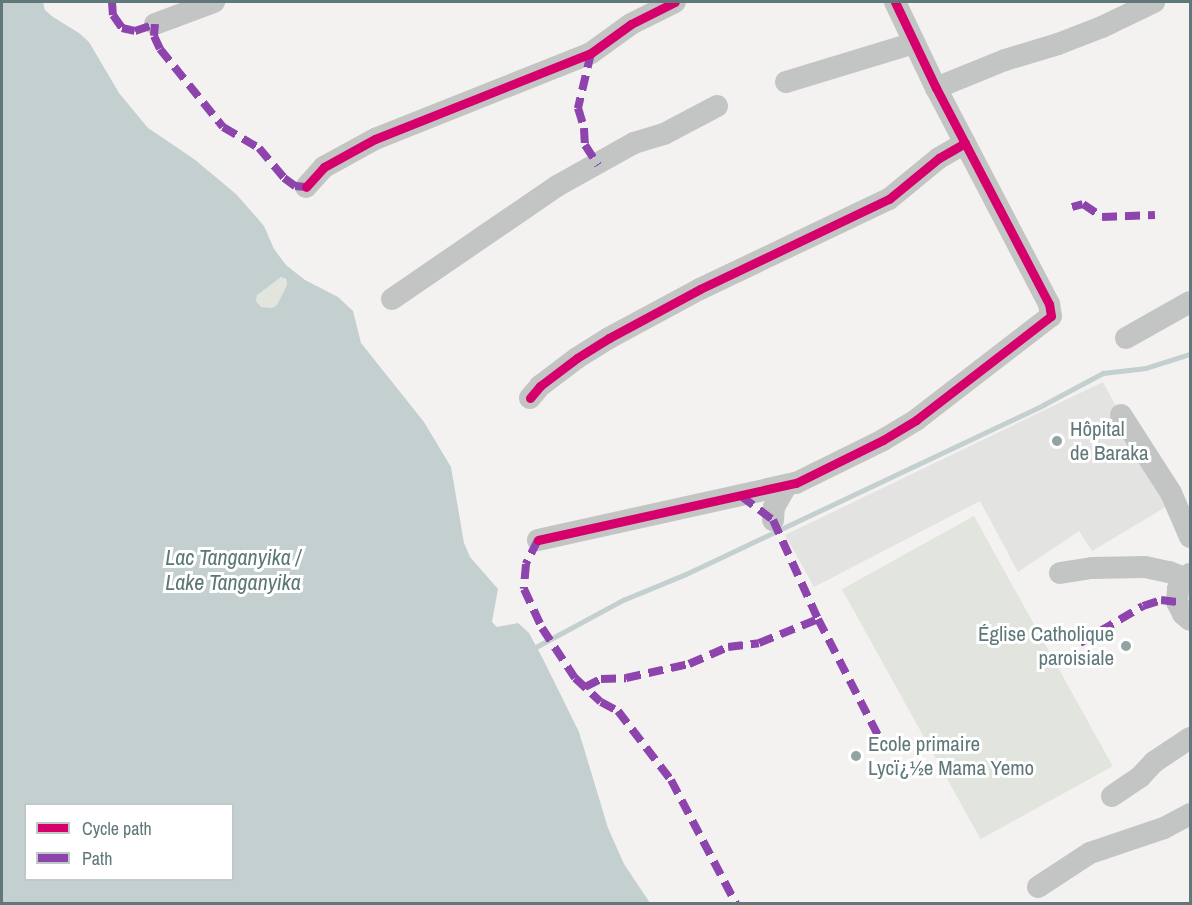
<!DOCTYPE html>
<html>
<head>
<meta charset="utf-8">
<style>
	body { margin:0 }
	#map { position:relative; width:1192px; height:905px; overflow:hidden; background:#f3f2f1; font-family:"Archivo Narrow",sans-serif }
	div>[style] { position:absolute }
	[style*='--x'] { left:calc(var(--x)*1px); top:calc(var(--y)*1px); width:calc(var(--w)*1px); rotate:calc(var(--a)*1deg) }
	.built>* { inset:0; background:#e3e3e2 }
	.green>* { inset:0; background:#e2e4de; transform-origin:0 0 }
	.water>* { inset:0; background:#c4d0cf }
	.stream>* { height:4.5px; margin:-2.25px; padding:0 2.25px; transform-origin:2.25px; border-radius:2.25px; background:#c4d0cf }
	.minor>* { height:22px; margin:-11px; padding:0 11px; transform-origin:11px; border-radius:11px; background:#c3c5c5 }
	.quiet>* { height:8px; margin-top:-4px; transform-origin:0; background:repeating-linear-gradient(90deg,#8e44ad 0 15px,transparent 0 23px) }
	.cycleway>* { height:9px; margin:-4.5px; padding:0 4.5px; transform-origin:4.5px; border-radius:4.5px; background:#d6006c }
	.dots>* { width:16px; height:16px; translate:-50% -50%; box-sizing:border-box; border:3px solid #fff; border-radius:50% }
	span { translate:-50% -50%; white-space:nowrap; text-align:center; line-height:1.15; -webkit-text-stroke:6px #fff; paint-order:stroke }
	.poi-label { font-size:21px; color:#60787a }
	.left { translate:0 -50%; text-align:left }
	.right { translate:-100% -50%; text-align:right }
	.water-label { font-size:22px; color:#5a7775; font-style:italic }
	.frame { position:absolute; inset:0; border:3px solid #60787a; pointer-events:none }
	.legend { position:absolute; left:24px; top:803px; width:210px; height:78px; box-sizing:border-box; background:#fff; border:2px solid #bfc9ca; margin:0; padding:8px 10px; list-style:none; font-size:18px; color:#60787a }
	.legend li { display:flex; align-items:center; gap:12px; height:30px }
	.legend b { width:30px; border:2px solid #bfc9ca }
</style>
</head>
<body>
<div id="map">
	<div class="built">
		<div style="clip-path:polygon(1103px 382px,1169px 505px,1092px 551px,1079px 531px,1018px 572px,980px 501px,814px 587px,785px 535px)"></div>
	</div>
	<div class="green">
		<div style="clip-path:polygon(284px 277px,287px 285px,277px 305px,272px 308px,261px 307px,256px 301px,257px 295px,276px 279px)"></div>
		<div style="left:974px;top:516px;width:286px;height:151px;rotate:61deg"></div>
	</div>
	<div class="water">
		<div style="clip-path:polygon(evenodd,2px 2px,43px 2px,45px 10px,53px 17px,79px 33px,89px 42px,119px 93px,148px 128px,194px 159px,236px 194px,264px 226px,274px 249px,286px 265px,305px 280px,338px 297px,353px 311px,361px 343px,424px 422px,451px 467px,464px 543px,470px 557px,498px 589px,492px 622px,497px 627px,518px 623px,529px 633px,543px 659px,579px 732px,608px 828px,624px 864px,650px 903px,2px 903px,2px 2px,281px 277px,286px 279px,287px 285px,277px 305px,272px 308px,261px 307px,256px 301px,257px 295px,281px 277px,2px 2px,26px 804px,232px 804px,232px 880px,26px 880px,26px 804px)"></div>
	</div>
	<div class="stream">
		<div style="--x:536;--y:647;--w:99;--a:-28.4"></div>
		<div style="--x:623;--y:600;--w:68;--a:-22.4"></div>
		<div style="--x:686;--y:574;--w:395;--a:-25.3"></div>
		<div style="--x:1043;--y:405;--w:68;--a:-28.1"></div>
		<div style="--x:1103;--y:373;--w:43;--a:-6.6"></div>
		<div style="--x:1146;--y:368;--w:46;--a:-17.7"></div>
	</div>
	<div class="minor">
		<div style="--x:155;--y:24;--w:63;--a:-20.4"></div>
		<div style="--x:786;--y:82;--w:134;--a:-16.9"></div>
		<div style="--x:936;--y:88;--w:74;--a:-22.1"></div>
		<div style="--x:1005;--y:60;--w:55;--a:-16.8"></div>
		<div style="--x:1058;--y:44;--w:47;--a:-21.1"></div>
		<div style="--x:1102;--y:27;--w:58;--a:-25.7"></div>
		<div style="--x:306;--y:187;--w:27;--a:-48"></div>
		<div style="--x:324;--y:167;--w:58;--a:-28.8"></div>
		<div style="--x:375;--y:139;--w:232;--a:-21.7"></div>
		<div style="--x:591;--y:53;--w:49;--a:-35.9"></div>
		<div style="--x:631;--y:24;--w:49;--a:-26.6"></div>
		<div style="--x:392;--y:299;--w:200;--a:-34.4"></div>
		<div style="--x:557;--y:186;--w:88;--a:-29.2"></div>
		<div style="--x:634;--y:143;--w:31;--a:-17"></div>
		<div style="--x:664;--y:134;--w:60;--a:-27.8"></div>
		<div style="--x:1126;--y:338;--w:73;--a:-29.4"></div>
		<div style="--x:530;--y:398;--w:16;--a:-50"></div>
		<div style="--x:540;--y:386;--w:46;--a:-37.1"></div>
		<div style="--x:577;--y:358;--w:38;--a:-32"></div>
		<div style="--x:609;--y:338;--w:103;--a:-28.3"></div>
		<div style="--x:700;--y:289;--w:209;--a:-25.5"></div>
		<div style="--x:889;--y:199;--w:65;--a:-39.4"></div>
		<div style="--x:939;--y:158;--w:30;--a:-30"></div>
		<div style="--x:1121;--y:415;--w:93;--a:57.3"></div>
		<div style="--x:1171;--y:493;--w:48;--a:66.6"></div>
		<div style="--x:773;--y:520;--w:13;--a:-86"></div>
		<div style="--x:774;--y:507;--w:24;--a:-60"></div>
		<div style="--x:538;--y:540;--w:264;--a:-12.5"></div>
		<div style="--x:796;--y:483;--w:97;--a:-26.3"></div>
		<div style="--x:883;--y:440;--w:39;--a:-31"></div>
		<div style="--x:916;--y:420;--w:170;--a:-37.6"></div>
		<div style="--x:1051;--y:316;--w:12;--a:-99"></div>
		<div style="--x:1049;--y:304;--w:244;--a:-117.6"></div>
		<div style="--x:936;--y:88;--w:95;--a:-115.5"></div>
		<div style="--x:1060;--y:573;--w:32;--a:-9"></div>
		<div style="--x:1092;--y:568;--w:53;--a:-1.1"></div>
		<div style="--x:1145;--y:567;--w:25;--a:12"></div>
		<div style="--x:1169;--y:572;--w:17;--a:21"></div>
		<div style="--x:1190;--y:574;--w:19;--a:129"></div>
		<div style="--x:1178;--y:589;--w:13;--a:94"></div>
		<div style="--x:1177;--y:602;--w:13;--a:63"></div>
		<div style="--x:1183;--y:614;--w:9;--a:41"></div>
		<div style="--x:1112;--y:796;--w:34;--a:-34"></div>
		<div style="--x:1140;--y:777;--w:21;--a:-47"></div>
		<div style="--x:1154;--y:762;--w:43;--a:-33.7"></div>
		<div style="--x:1038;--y:887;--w:62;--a:-33.2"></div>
		<div style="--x:1090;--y:853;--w:78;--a:-18.7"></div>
		<div style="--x:1164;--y:828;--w:30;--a:-28"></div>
	</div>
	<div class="quiet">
		<div style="--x:112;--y:2;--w:13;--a:86"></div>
		<div style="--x:113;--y:15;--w:16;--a:55"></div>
		<div style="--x:122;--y:28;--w:13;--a:13"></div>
		<div style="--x:135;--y:31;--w:21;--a:-19"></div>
		<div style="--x:155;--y:24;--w:12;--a:95"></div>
		<div style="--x:154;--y:36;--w:14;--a:65"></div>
		<div style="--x:160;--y:49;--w:100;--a:51.1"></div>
		<div style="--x:223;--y:127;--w:42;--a:30.3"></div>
		<div style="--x:259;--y:148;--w:39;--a:50"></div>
		<div style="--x:284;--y:178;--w:14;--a:36"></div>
		<div style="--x:295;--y:186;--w:11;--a:5"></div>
		<div style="--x:591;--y:53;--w:57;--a:103.3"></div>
		<div style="--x:578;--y:108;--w:21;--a:73"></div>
		<div style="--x:584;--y:128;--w:17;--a:87"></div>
		<div style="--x:585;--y:145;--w:24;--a:57"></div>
		<div style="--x:1072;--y:207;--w:11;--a:-15"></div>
		<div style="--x:1083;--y:204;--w:23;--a:34"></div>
		<div style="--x:1102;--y:217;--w:53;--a:-2.2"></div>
		<div style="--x:741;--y:496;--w:40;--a:37"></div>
		<div style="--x:773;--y:520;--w:109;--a:65.6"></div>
		<div style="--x:818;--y:619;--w:146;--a:62.7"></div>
		<div style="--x:538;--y:540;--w:27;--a:117"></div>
		<div style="--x:526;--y:564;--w:25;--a:95"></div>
		<div style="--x:524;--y:589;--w:43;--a:65.2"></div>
		<div style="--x:542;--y:628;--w:60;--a:56.6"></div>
		<div style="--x:575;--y:678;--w:35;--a:43"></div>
		<div style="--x:601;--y:702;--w:19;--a:28"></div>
		<div style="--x:618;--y:711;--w:87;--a:52.5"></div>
		<div style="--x:671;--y:780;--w:140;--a:62.3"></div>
		<div style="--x:1080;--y:643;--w:73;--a:-30.4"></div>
		<div style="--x:1143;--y:606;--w:19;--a:-18"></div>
		<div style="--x:1161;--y:600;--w:16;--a:7"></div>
		<div style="--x:585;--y:687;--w:18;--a:-27"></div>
		<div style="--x:601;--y:679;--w:25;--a:-2"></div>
		<div style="--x:626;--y:678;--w:65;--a:-12.5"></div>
		<div style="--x:689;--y:664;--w:43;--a:-23.6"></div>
		<div style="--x:728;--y:647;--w:31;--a:-7"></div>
		<div style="--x:759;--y:643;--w:64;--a:-22.1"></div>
	</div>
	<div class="cycleway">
		<div style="--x:306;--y:187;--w:27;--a:-48"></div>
		<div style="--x:324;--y:167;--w:58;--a:-28.8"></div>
		<div style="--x:375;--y:139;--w:232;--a:-21.7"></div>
		<div style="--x:591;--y:53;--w:49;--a:-35.9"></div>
		<div style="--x:631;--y:24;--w:49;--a:-26.6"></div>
		<div style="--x:530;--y:398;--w:16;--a:-50"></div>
		<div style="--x:540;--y:386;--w:46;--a:-37.1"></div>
		<div style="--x:577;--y:358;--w:38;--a:-32"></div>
		<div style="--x:609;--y:338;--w:103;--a:-28.3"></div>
		<div style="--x:700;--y:289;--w:209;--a:-25.5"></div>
		<div style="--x:889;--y:199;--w:65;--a:-39.4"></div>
		<div style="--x:939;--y:158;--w:30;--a:-30"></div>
		<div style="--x:538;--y:540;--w:264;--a:-12.5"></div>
		<div style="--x:796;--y:483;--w:97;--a:-26.3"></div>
		<div style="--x:883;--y:440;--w:39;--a:-31"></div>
		<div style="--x:916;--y:420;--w:170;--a:-37.6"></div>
		<div style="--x:1051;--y:316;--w:12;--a:-99"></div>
		<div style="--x:1049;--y:304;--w:244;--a:-117.6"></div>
		<div style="--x:936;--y:88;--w:95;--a:-115.5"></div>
	</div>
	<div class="dots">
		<div style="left:1057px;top:441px;background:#93a3a4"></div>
		<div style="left:1126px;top:646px;background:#93a3a4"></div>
		<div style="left:856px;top:756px;background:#93a3a4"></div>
	</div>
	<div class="poi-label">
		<span class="left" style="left:1070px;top:441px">Hôpital<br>de Baraka</span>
		<span class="right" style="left:1114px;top:646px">Église Catholique<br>paroisiale</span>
		<span class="left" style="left:868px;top:756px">Ecole primaire<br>Lycï¿½e Mama Yemo</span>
	</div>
	<div class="water-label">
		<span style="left:233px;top:570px">Lac Tanganyika /<br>Lake Tanganyika</span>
	</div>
	<div class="frame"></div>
	<ul class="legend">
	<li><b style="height:8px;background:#d6006c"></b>Cycle path</li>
	<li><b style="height:8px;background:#8e44ad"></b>Path</li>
	</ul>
</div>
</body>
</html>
